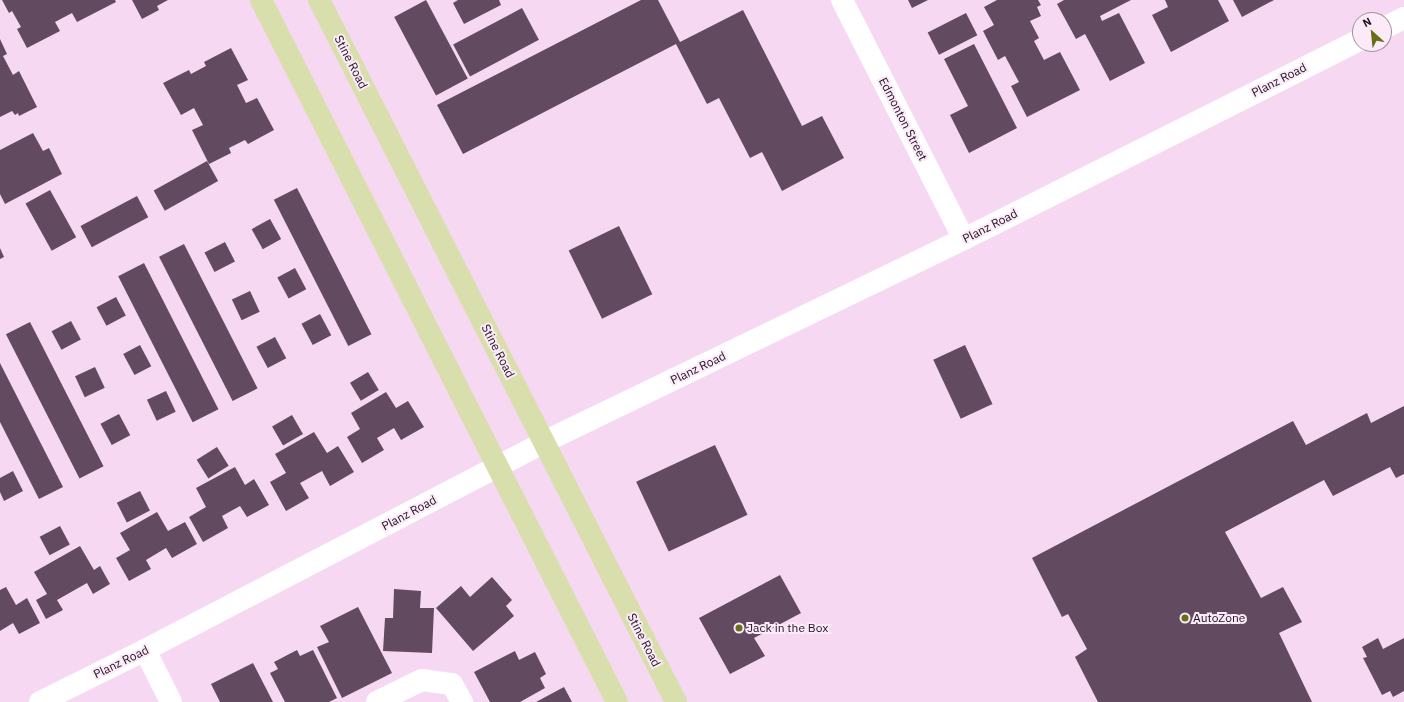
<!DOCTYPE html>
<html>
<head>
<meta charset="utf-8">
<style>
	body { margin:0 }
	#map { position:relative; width:1404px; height:702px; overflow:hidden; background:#f6d8f2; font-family:"IBM Plex Sans",sans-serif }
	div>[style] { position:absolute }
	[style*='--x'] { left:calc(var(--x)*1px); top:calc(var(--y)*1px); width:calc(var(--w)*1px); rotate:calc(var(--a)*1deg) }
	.building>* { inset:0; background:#624a60; transform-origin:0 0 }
	.minor>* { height:22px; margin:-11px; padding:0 11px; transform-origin:11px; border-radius:11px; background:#fff }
	.major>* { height:22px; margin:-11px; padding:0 11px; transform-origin:11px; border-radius:11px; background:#d9dfac }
	.dots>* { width:11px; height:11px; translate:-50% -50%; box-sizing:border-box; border:2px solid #fceaf9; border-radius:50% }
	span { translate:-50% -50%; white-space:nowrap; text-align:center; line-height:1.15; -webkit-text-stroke:4px #fceaf9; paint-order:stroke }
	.street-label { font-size:12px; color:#1e141e }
	.poi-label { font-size:12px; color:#1e141e }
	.left { translate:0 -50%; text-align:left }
	.north { position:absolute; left:1352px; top:12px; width:40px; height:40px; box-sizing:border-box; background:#fceaf9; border:1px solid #a394a1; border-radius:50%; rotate:333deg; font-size:11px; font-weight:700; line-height:16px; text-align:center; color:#1e141e }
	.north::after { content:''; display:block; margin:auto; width:14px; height:18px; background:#676f16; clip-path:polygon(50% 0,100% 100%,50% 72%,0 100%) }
</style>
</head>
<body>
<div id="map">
	<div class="building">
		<div style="clip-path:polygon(2px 0,115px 0,116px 2px,77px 22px,72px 13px,55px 22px,60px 31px,27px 48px,17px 29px,21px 27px,12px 11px,9px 13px)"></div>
		<div style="clip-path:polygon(132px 0,168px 0,157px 6px,159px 10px,142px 19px)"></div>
		<div style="left:426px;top:0;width:89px;height:36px;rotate:62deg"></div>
		<div style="clip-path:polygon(458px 0,499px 0,501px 5px,464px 24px,453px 3px)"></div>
		<div style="clip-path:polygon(641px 0,658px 0,680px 42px,743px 10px,802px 126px,822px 116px,844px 158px,782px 191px,762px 152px,750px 158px,719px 98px,707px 104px,676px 44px,463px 154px,437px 105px)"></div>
		<div style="clip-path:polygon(908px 0,928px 0,912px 8px)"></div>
		<div style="clip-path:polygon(997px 0,1038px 0,1041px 5px,1037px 7px,1041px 16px,1030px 21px,1039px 38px,1034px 41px,1044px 60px,1060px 52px,1080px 90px,1027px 117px,1011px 86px,1019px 82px,1005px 56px,998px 60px,983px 31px,994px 25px,984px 7px)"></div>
		<div style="clip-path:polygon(1064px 0,1131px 0,1100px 16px,1102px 21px,1119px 13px,1145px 63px,1110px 81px,1085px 34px,1076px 39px,1057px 4px)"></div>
		<div style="clip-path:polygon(1165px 0,1218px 0,1229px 21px,1171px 52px,1152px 15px,1168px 7px)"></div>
		<div style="clip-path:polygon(1233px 0,1274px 0,1242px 17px)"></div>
		<div style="left:522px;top:8px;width:36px;height:78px;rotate:62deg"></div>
		<div style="left:966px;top:13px;width:25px;height:43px;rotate:63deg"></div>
		<div style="clip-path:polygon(0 39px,7px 54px,3px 56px,13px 75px,19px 71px,37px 107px,19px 116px,18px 113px,15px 115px,12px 111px,0 117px)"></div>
		<div style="clip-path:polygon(974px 44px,1017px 128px,969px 153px,950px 115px,968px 106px,944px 59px)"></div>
		<div style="clip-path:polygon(231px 48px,248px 80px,237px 85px,246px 103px,257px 98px,274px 130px,248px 144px,245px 140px,229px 148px,231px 153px,209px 164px,192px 130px,203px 125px,194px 108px,181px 115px,163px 83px,189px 70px,191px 74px,206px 66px,204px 62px)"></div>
		<div style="clip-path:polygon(33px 133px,43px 151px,49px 148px,62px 174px,5px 204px,0 194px,0 150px)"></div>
		<div style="left:207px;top:161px;width:23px;height:61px;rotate:61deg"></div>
		<div style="left:297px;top:188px;width:164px;height:26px;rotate:63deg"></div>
		<div style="left:50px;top:190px;width:54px;height:28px;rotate:61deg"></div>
		<div style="left:137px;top:196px;width:24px;height:64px;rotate:62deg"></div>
		<div style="left:270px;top:219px;width:23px;height:21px;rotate:61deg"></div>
		<div style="left:619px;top:226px;width:76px;height:56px;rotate:64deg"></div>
		<div style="left:225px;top:242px;width:22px;height:23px;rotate:63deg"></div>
		<div style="left:184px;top:244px;width:162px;height:28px;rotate:63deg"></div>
		<div style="clip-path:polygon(0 248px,4px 257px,0 259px)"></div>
		<div style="left:144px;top:263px;width:164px;height:29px;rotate:63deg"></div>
		<div style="left:295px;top:268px;width:24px;height:20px;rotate:62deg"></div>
		<div style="left:250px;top:291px;width:23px;height:20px;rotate:65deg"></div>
		<div style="left:116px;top:297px;width:21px;height:22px;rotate:62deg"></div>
		<div style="left:320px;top:314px;width:24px;height:21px;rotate:62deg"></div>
		<div style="left:71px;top:321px;width:21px;height:22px;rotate:62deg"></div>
		<div style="left:30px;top:322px;width:162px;height:27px;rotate:63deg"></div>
		<div style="left:275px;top:337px;width:24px;height:21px;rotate:62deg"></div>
		<div style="left:140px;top:345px;width:24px;height:19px;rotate:62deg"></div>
		<div style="left:965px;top:345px;width:65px;height:35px;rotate:65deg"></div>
		<div style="clip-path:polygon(0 363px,63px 487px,39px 499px,0 422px)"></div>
		<div style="left:95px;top:367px;width:23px;height:22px;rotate:65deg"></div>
		<div style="left:368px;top:372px;width:21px;height:21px;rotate:59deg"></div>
		<div style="left:166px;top:391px;width:23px;height:21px;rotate:65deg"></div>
		<div style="clip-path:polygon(386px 392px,396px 408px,408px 401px,424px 427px,401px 440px,394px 428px,377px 438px,384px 450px,362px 463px,347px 437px,360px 429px,351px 413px)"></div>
		<div style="clip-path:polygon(1404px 406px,1404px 474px,1396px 478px,1390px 467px,1333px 496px,1324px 480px,1225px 532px,1261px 598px,1283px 587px,1302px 622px,1279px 633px,1312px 702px,1098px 702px,1075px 657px,1087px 649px,1068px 614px,1062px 617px,1032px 558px,1293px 421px,1306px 445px,1367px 413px,1371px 423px)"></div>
		<div style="left:119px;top:414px;width:24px;height:21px;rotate:62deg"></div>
		<div style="left:292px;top:415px;width:22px;height:23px;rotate:60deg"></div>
		<div style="clip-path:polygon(314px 432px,327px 453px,338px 446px,354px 472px,330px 486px,322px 471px,300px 483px,309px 498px,286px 511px,270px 482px,286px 473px,275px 454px)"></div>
		<div style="left:715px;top:445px;width:77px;height:87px;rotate:65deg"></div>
		<div style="left:217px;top:447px;width:22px;height:24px;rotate:58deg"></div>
		<div style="clip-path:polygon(235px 467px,245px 485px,254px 479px,269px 505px,247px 517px,240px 506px,222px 516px,228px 528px,203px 542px,189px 517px,206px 507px,196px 488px)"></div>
		<div style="clip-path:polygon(13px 471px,23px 491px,4px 501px,0 492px,0 478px)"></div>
		<div style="left:140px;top:491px;width:22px;height:26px;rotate:63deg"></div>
		<div style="clip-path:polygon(157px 512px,168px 531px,185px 522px,197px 544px,172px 558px,166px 548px,146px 560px,151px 569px,129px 581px,116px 558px,130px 550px,120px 533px)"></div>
		<div style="left:60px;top:526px;width:21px;height:23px;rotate:62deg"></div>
		<div style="clip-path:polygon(80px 546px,94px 570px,100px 566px,110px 584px,93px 594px,87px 583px,57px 600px,63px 610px,46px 619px,36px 600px,47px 594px,34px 572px)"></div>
		<div style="clip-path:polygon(780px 575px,801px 613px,754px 638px,765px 656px,730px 674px,699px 618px)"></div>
		<div style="clip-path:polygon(492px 577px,512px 600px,506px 606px,514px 616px,473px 651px,436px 608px,461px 586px,470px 597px)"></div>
		<div style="clip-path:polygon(6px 587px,16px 605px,27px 598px,40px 623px,19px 634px,13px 623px,0 631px,0 590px)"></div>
		<div style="clip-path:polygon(394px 589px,421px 591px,420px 608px,434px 608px,432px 653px,383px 651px,385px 618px,393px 618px)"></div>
		<div style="clip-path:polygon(358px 607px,392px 673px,342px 698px,317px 647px,329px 642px,320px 626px)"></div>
		<div style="clip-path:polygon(1378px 638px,1383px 649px,1404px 638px,1404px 691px,1393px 697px,1390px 691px,1382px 695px,1363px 658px,1367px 657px,1362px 647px)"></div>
		<div style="clip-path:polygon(297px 650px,300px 656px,313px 650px,337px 698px,329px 702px,285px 702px,270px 673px,278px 669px,274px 662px)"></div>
		<div style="clip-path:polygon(515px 651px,519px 660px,535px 652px,546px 674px,540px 678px,545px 688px,520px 702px,490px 702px,474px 672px)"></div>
		<div style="clip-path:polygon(253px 663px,273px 702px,220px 702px,211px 684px)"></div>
		<div style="clip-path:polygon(564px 687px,572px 702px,536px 702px)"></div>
	</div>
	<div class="minor">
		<div style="--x:842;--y:0;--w:268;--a:63"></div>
		<div style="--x:1384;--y:28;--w:22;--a:-27"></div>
		<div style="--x:145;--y:650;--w:58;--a:63.4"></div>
		<div style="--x:40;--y:702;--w:117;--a:-26.3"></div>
		<div style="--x:145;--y:650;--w:450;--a:-27.5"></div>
		<div style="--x:544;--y:442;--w:466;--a:-25.8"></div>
		<div style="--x:964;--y:239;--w:443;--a:-26.7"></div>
		<div style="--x:377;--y:702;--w:50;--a:-26.1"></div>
		<div style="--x:422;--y:680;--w:30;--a:8"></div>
		<div style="--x:452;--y:684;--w:21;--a:61"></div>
	</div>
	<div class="major">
		<div style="--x:261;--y:0;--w:787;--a:63.11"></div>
		<div style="--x:319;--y:0;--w:788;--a:63.04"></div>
	</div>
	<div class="dots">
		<div style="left:1185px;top:618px;background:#676f16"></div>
		<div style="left:739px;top:628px;background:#676f16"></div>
	</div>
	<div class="street-label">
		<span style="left:351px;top:62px;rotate:63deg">Stine Road</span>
		<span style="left:1279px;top:80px;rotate:-27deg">Planz Road</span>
		<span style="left:903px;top:119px;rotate:63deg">Edmonton Street</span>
		<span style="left:990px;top:226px;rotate:-27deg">Planz Road</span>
		<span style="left:498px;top:351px;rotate:63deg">Stine Road</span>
		<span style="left:698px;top:368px;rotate:-26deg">Planz Road</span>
		<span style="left:409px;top:513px;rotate:-28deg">Planz Road</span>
		<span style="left:644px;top:640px;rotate:63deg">Stine Road</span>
		<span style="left:121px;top:662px;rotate:-26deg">Planz Road</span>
	</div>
	<div class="poi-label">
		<span class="left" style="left:1193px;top:618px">AutoZone</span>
		<span class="left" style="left:747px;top:628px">Jack in the Box</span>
	</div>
	<div class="north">N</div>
</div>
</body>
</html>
